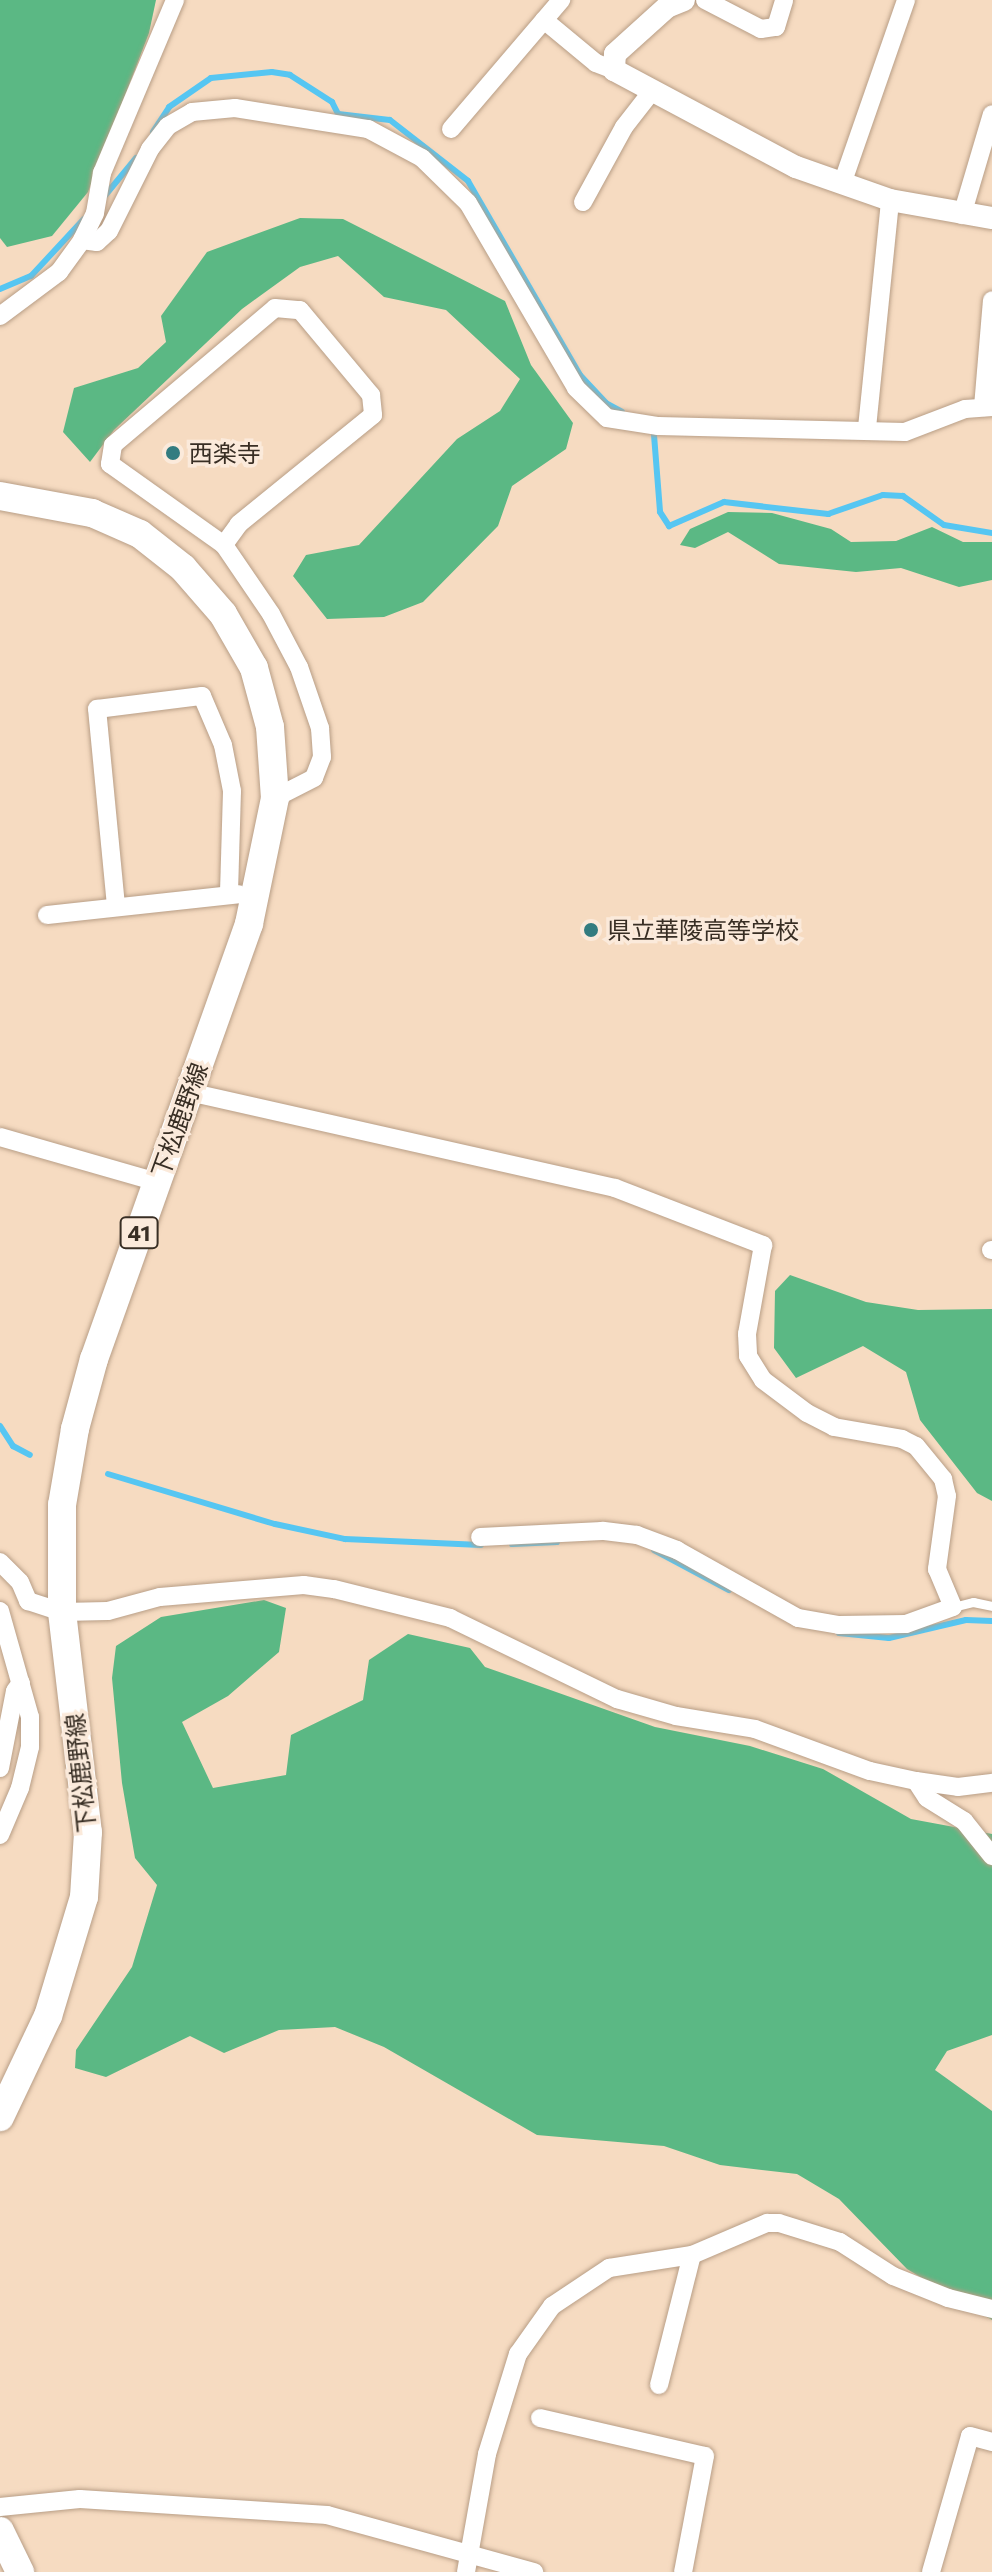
<!DOCTYPE html>
<html>
<head>
<meta charset="utf-8">
<style>
	body { margin:0 }
	#map { position:relative; width:992px; height:2572px; overflow:hidden; background:#f6dbc1; font-family:Commissioner,"Noto Sans JP",sans-serif }
	div>[style] { position:absolute }
	[style*='--x'] { left:calc(var(--x)*1px); top:calc(var(--y)*1px); width:calc(var(--w)*1px); rotate:calc(var(--a)*1deg) }
	.forest>* { inset:0; background:#5bb884 }
	.stream>* { height:6px; margin:-3px; padding:0 3px; transform-origin:3px; border-radius:3px; background:#56c6f2 }
	.roads { filter:drop-shadow(0 0 2px #b89e86) drop-shadow(0 0 2px #b89e86) }
	.service>* { height:9px; margin:-4.5px; padding:0 4.5px; transform-origin:4.5px; border-radius:4.5px; background:#fff }
	.minor>* { height:18px; margin:-9px; padding:0 9px; transform-origin:9px; border-radius:9px; background:#fff }
	.tertiary>* { height:22px; margin:-11px; padding:0 11px; transform-origin:11px; border-radius:11px; background:#fff }
	.primary>* { height:28px; margin:-14px; padding:0 14px; transform-origin:14px; border-radius:14px; background:#fff }
	.dots>* { width:22px; height:22px; translate:-50% -50%; box-sizing:border-box; border:4px solid #fbeadb; border-radius:50% }
	span { translate:-50% -50%; white-space:nowrap; text-align:center; line-height:1.15; -webkit-text-stroke:7px #fbeadb; paint-order:stroke }
	.shield-label span { padding:2px 6px; background:#fbeadb; border:2px solid; border-radius:6px; -webkit-text-stroke-width:0 }
	.shield-label { font-size:22px; color:#382e24; font-weight:700 }
	.poi-label { font-size:24px; color:#382e24 }
	.left { translate:0 -50%; text-align:left }
	.street-label { font-size:24px; color:#382e24 }
</style>
</head>
<body>
<div id="map">
	<div class="forest">
		<div style="clip-path:polygon(0 0,156px 0,149px 33px,88px 192px,52px 236px,7px 247px,0 238px)"></div>
		<div style="clip-path:polygon(300px 218px,343px 219px,505px 301px,531px 365px,573px 423px,566px 449px,512px 486px,498px 526px,423px 602px,384px 617px,327px 619px,293px 576px,306px 555px,359px 545px,457px 439px,500px 411px,520px 379px,446px 310px,384px 297px,338px 256px,300px 267px,242px 309px,114px 430px,90px 462px,63px 432px,74px 388px,138px 368px,166px 342px,161px 316px,207px 252px)"></div>
		<div style="clip-path:polygon(728px 512px,772px 513px,831px 529px,851px 542px,896px 541px,932px 527px,963px 542px,992px 542px,992px 580px,959px 587px,901px 568px,856px 572px,779px 564px,728px 532px,695px 548px,680px 545px,690px 529px)"></div>
		<div style="clip-path:polygon(790px 1275px,866px 1302px,918px 1310px,992px 1309px,992px 1501px,977px 1493px,920px 1420px,906px 1372px,863px 1346px,796px 1378px,774px 1348px,775px 1291px)"></div>
		<div style="clip-path:polygon(264px 1600px,286px 1608px,279px 1652px,228px 1696px,182px 1722px,213px 1788px,286px 1775px,291px 1735px,363px 1700px,369px 1660px,408px 1634px,470px 1648px,485px 1667px,655px 1727px,750px 1746px,823px 1769px,911px 1819px,992px 1834px,992px 2035px,947px 2051px,935px 2070px,992px 2111px,992px 2320px,907px 2269px,839px 2199px,797px 2174px,720px 2165px,664px 2146px,537px 2135px,384px 2047px,335px 2027px,279px 2030px,224px 2053px,190px 2036px,106px 2077px,75px 2068px,76px 2050px,132px 1967px,157px 1885px,135px 1858px,122px 1783px,112px 1678px,116px 1646px,161px 1617px)"></div>
	</div>
	<div class="stream">
		<div style="--x:153;--y:132;--w:30;--a:-57"></div>
		<div style="--x:169;--y:107;--w:51;--a:-34.6"></div>
		<div style="--x:211;--y:78;--w:61;--a:-5.6"></div>
		<div style="--x:272;--y:72;--w:18;--a:9"></div>
		<div style="--x:290;--y:75;--w:50;--a:32.7"></div>
		<div style="--x:332;--y:102;--w:13;--a:63"></div>
		<div style="--x:338;--y:114;--w:52;--a:6.6"></div>
		<div style="--x:390;--y:120;--w:99;--a:38"></div>
		<div style="--x:468;--y:181;--w:224;--a:60"></div>
		<div style="--x:580;--y:375;--w:38;--a:47"></div>
		<div style="--x:606;--y:403;--w:18;--a:29"></div>
		<div style="--x:103;--y:198;--w:52;--a:-50.5"></div>
		<div style="--x:0;--y:289;--w:34;--a:-23"></div>
		<div style="--x:31;--y:276;--w:78;--a:-47.1"></div>
		<div style="--x:654;--y:435;--w:77;--a:85.5"></div>
		<div style="--x:660;--y:512;--w:17;--a:57"></div>
		<div style="--x:669;--y:526;--w:60;--a:-23.6"></div>
		<div style="--x:724;--y:502;--w:105;--a:6.6"></div>
		<div style="--x:828;--y:514;--w:58;--a:-19.1"></div>
		<div style="--x:883;--y:495;--w:20;--a:3"></div>
		<div style="--x:903;--y:496;--w:50;--a:35.3"></div>
		<div style="--x:944;--y:525;--w:49;--a:9.5"></div>
		<div style="--x:0;--y:1426;--w:24;--a:57"></div>
		<div style="--x:13;--y:1446;--w:19;--a:28"></div>
		<div style="--x:108;--y:1474;--w:174;--a:16.7"></div>
		<div style="--x:275;--y:1524;--w:72;--a:12.1"></div>
		<div style="--x:345;--y:1539;--w:136;--a:2.5"></div>
		<div style="--x:512;--y:1544;--w:45;--a:-2.5"></div>
		<div style="--x:654;--y:1550;--w:85;--a:28.1"></div>
		<div style="--x:839;--y:1633;--w:50;--a:5.7"></div>
		<div style="--x:889;--y:1638;--w:79;--a:-13.2"></div>
		<div style="--x:966;--y:1620;--w:26;--a:2"></div>
	</div>
	<div class="roads">
		<div class="service">
			<div style="--x:953;--y:1607;--w:21;--a:-14"></div>
			<div style="--x:973;--y:1602;--w:19;--a:12"></div>
		</div>
		<div class="minor">
			<div style="--x:705;--y:0;--w:63;--a:27.4"></div>
			<div style="--x:761;--y:29;--w:15;--a:-8"></div>
			<div style="--x:776;--y:27;--w:28;--a:-73"></div>
			<div style="--x:544;--y:20;--w:67;--a:39.6"></div>
			<div style="--x:596;--y:63;--w:19;--a:21"></div>
			<div style="--x:451;--y:129;--w:170;--a:-49.5"></div>
			<div style="--x:842;--y:184;--w:195;--a:-70.8"></div>
			<div style="--x:583;--y:202;--w:85;--a:-61.3"></div>
			<div style="--x:624;--y:127;--w:46;--a:-52.1"></div>
			<div style="--x:962;--y:215;--w:105;--a:-73.5"></div>
			<div style="--x:82;--y:240;--w:15;--a:8"></div>
			<div style="--x:97;--y:242;--w:16;--a:-43"></div>
			<div style="--x:109;--y:231;--w:92;--a:-63.4"></div>
			<div style="--x:150;--y:149;--w:29;--a:-52"></div>
			<div style="--x:168;--y:126;--w:28;--a:-30"></div>
			<div style="--x:192;--y:112;--w:43;--a:-5.3"></div>
			<div style="--x:235;--y:108;--w:135;--a:9"></div>
			<div style="--x:368;--y:129;--w:61;--a:28.2"></div>
			<div style="--x:422;--y:158;--w:64;--a:44.4"></div>
			<div style="--x:468;--y:203;--w:214;--a:59.7"></div>
			<div style="--x:576;--y:388;--w:43;--a:44.1"></div>
			<div style="--x:607;--y:418;--w:52;--a:8.9"></div>
			<div style="--x:658;--y:426;--w:247;--a:1.4"></div>
			<div style="--x:905;--y:432;--w:64;--a:-21"></div>
			<div style="--x:965;--y:409;--w:27;--a:-4"></div>
			<div style="--x:275;--y:308;--w:25;--a:5"></div>
			<div style="--x:300;--y:310;--w:111;--a:50.1"></div>
			<div style="--x:371;--y:395;--w:20;--a:84"></div>
			<div style="--x:373;--y:415;--w:173;--a:140.9"></div>
			<div style="--x:239;--y:524;--w:26;--a:126"></div>
			<div style="--x:224;--y:545;--w:140;--a:-144.6"></div>
			<div style="--x:110;--y:464;--w:19;--a:-81"></div>
			<div style="--x:113;--y:445;--w:212;--a:-40.2"></div>
			<div style="--x:0;--y:316;--w:74;--a:-36.7"></div>
			<div style="--x:59;--y:272;--w:39;--a:-54"></div>
			<div style="--x:82;--y:240;--w:30;--a:-64"></div>
			<div style="--x:95;--y:213;--w:41;--a:-80.1"></div>
			<div style="--x:102;--y:173;--w:188;--a:-67.1"></div>
			<div style="--x:983;--y:407;--w:107;--a:-85.2"></div>
			<div style="--x:867;--y:428;--w:229;--a:-84.2"></div>
			<div style="--x:224;--y:545;--w:83;--a:55.7"></div>
			<div style="--x:271;--y:614;--w:60;--a:62.2"></div>
			<div style="--x:299;--y:667;--w:65;--a:71"></div>
			<div style="--x:320;--y:728;--w:29;--a:86"></div>
			<div style="--x:322;--y:757;--w:22;--a:111"></div>
			<div style="--x:314;--y:778;--w:44;--a:152.9"></div>
			<div style="--x:116;--y:906;--w:198;--a:-95.5"></div>
			<div style="--x:97;--y:709;--w:106;--a:-7.1"></div>
			<div style="--x:202;--y:696;--w:53;--a:66.8"></div>
			<div style="--x:223;--y:745;--w:47;--a:78.9"></div>
			<div style="--x:232;--y:791;--w:100;--a:91.7"></div>
			<div style="--x:47;--y:915;--w:193;--a:-6.2"></div>
			<div style="--x:189;--y:1092;--w:437;--a:12.7"></div>
			<div style="--x:615;--y:1188;--w:159;--a:21.1"></div>
			<div style="--x:763;--y:1245;--w:90;--a:100.2"></div>
			<div style="--x:747;--y:1334;--w:22;--a:87"></div>
			<div style="--x:748;--y:1356;--w:28;--a:58"></div>
			<div style="--x:763;--y:1380;--w:55;--a:36.9"></div>
			<div style="--x:807;--y:1413;--w:30;--a:27"></div>
			<div style="--x:834;--y:1427;--w:69;--a:10"></div>
			<div style="--x:902;--y:1439;--w:16;--a:27"></div>
			<div style="--x:916;--y:1446;--w:43;--a:50.7"></div>
			<div style="--x:943;--y:1479;--w:17;--a:77"></div>
			<div style="--x:947;--y:1496;--w:74;--a:97.8"></div>
			<div style="--x:937;--y:1569;--w:41;--a:67.2"></div>
			<div style="--x:953;--y:1607;--w:50;--a:160.1"></div>
			<div style="--x:906;--y:1624;--w:67;--a:179.1"></div>
			<div style="--x:839;--y:1625;--w:42;--a:-170.3"></div>
			<div style="--x:798;--y:1618;--w:139;--a:-150.7"></div>
			<div style="--x:677;--y:1550;--w:43;--a:-159.4"></div>
			<div style="--x:637;--y:1535;--w:35;--a:-173"></div>
			<div style="--x:602;--y:1531;--w:122;--a:177.2"></div>
			<div style="--x:0;--y:1137;--w:163;--a:16"></div>
			<div style="--x:991;--y:1250;--w:1;--a:0"></div>
			<div style="--x:0;--y:1562;--w:28;--a:45"></div>
			<div style="--x:20;--y:1582;--w:21;--a:67"></div>
			<div style="--x:28;--y:1601;--w:36;--a:18"></div>
			<div style="--x:62;--y:1612;--w:46;--a:-1.2"></div>
			<div style="--x:108;--y:1611;--w:54;--a:-15.1"></div>
			<div style="--x:160;--y:1597;--w:144;--a:-4.8"></div>
			<div style="--x:304;--y:1585;--w:30;--a:8"></div>
			<div style="--x:334;--y:1589;--w:120;--a:14"></div>
			<div style="--x:450;--y:1618;--w:186;--a:25.9"></div>
			<div style="--x:617;--y:1699;--w:61;--a:16.1"></div>
			<div style="--x:676;--y:1716;--w:80;--a:9.3"></div>
			<div style="--x:755;--y:1729;--w:122;--a:20.1"></div>
			<div style="--x:870;--y:1771;--w:47;--a:12.3"></div>
			<div style="--x:916;--y:1781;--w:42;--a:8.1"></div>
			<div style="--x:958;--y:1787;--w:34;--a:-7"></div>
			<div style="--x:0;--y:1611;--w:110;--a:74.2"></div>
			<div style="--x:30;--y:1717;--w:30;--a:90"></div>
			<div style="--x:30;--y:1747;--w:42;--a:103.7"></div>
			<div style="--x:20;--y:1788;--w:51;--a:113.1"></div>
			<div style="--x:0;--y:1768;--w:78;--a:-79"></div>
			<div style="--x:15;--y:1691;--w:10;--a:-53"></div>
			<div style="--x:916;--y:1781;--w:20;--a:57"></div>
			<div style="--x:927;--y:1798;--w:44;--a:31.9"></div>
			<div style="--x:964;--y:1821;--w:45;--a:51.3"></div>
			<div style="--x:659;--y:2385;--w:134;--a:-75.8"></div>
			<div style="--x:540;--y:2418;--w:169;--a:13"></div>
			<div style="--x:705;--y:2456;--w:118;--a:100.7"></div>
			<div style="--x:0;--y:2507;--w:80;--a:-5.7"></div>
			<div style="--x:80;--y:2499;--w:248;--a:3.7"></div>
			<div style="--x:327;--y:2515;--w:215;--a:15.4"></div>
			<div style="--x:466;--y:2572;--w:120;--a:-79.9"></div>
			<div style="--x:487;--y:2454;--w:105;--a:-72.8"></div>
			<div style="--x:518;--y:2354;--w:59;--a:-54.7"></div>
			<div style="--x:552;--y:2306;--w:69;--a:-33.7"></div>
			<div style="--x:609;--y:2268;--w:84;--a:-8.9"></div>
			<div style="--x:692;--y:2255;--w:82;--a:-23.1"></div>
			<div style="--x:767;--y:2223;--w:12;--a:0"></div>
			<div style="--x:779;--y:2223;--w:64;--a:17.3"></div>
			<div style="--x:840;--y:2242;--w:63;--a:32.7"></div>
			<div style="--x:893;--y:2276;--w:59;--a:21.8"></div>
			<div style="--x:948;--y:2298;--w:45;--a:14"></div>
			<div style="--x:931;--y:2572;--w:141;--a:-74"></div>
			<div style="--x:970;--y:2436;--w:23;--a:15"></div>
		</div>
		<div class="tertiary">
			<div style="--x:684;--y:0;--w:18;--a:158"></div>
			<div style="--x:667;--y:7;--w:70;--a:137.9"></div>
			<div style="--x:615;--y:54;--w:16;--a:94"></div>
			<div style="--x:614;--y:70;--w:206;--a:28.1"></div>
			<div style="--x:796;--y:167;--w:100;--a:19.3"></div>
			<div style="--x:890;--y:200;--w:104;--a:10"></div>
		</div>
		<div class="primary">
			<div style="--x:0;--y:496;--w:94;--a:10.5"></div>
			<div style="--x:92;--y:513;--w:52;--a:23.6"></div>
			<div style="--x:140;--y:534;--w:55;--a:38.3"></div>
			<div style="--x:183;--y:568;--w:61;--a:49"></div>
			<div style="--x:223;--y:614;--w:62;--a:60.1"></div>
			<div style="--x:254;--y:668;--w:61;--a:74.8"></div>
			<div style="--x:270;--y:727;--w:71;--a:86"></div>
			<div style="--x:275;--y:798;--w:129;--a:101.7"></div>
			<div style="--x:249;--y:924;--w:462;--a:109.6"></div>
			<div style="--x:94;--y:1359;--w:73;--a:105.2"></div>
			<div style="--x:75;--y:1429;--w:77;--a:99.7"></div>
			<div style="--x:62;--y:1505;--w:107;--a:90"></div>
			<div style="--x:62;--y:1612;--w:222;--a:83.3"></div>
			<div style="--x:88;--y:1832;--w:65;--a:93.5"></div>
			<div style="--x:84;--y:1897;--w:124;--a:106.8"></div>
			<div style="--x:48;--y:2016;--w:112;--a:115.4"></div>
			<div style="--x:0;--y:2531;--w:46;--a:64"></div>
		</div>
	</div>
	<div class="dots">
		<div style="left:173px;top:453px;background:#337c80"></div>
		<div style="left:591px;top:930px;background:#337c80"></div>
	</div>
	<div class="shield-label">
		<span style="left:139px;top:1233px">41</span>
	</div>
	<div class="poi-label">
		<span class="left" style="left:189px;top:453px">西楽寺</span>
		<span class="left" style="left:607px;top:930px">県立華陵高等学校</span>
	</div>
	<div class="street-label">
		<span style="left:179px;top:1120px;rotate:-70deg">下松鹿野線</span>
		<span style="left:80px;top:1773px;rotate:-96deg">下松鹿野線</span>
	</div>
</div>
</body>
</html>
